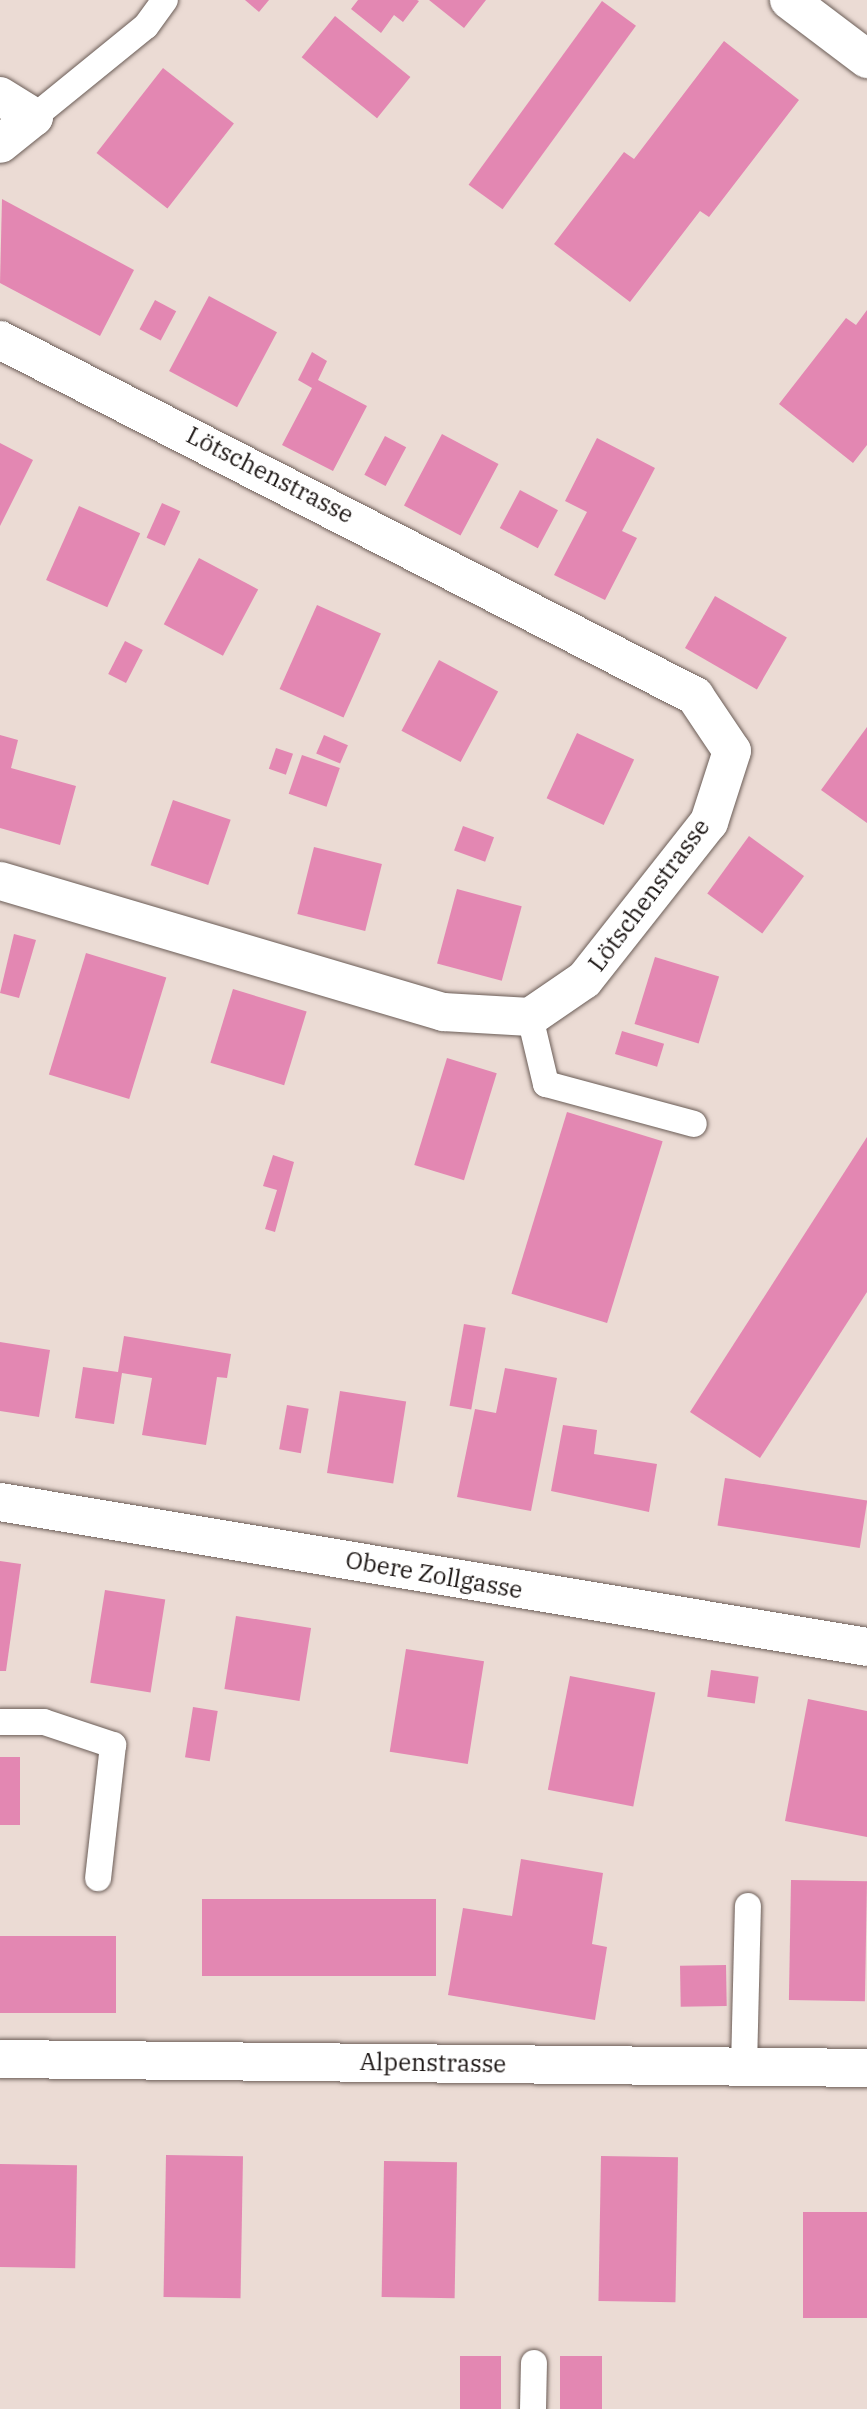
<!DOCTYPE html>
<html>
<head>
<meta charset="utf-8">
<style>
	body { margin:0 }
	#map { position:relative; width:867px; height:2409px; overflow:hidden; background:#ebdbd4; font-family:"IBM Plex Serif",serif }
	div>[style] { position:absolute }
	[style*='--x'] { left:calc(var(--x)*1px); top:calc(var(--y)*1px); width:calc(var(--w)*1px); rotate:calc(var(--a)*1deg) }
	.building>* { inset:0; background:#e387b2; transform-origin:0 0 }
	.roads { filter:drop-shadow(0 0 2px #6b5d57) drop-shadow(0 0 2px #6b5d57) }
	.service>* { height:26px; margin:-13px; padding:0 13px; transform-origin:13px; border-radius:13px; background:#fff }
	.minor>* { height:38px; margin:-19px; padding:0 19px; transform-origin:19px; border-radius:19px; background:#fff }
	.tertiary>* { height:38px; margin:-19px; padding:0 19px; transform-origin:19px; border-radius:19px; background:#fff }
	span { translate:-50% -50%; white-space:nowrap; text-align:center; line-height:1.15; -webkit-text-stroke:6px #fff; paint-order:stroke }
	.street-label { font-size:24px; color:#1c1614 }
</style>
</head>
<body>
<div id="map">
	<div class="building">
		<div style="clip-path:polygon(245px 0,269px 0,259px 12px)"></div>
		<div style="clip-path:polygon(358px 0,417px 0,419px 1px,403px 22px,394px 15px,381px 33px,351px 9px)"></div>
		<div style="clip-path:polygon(429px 0,486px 0,464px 28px)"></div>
		<div style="left:602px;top:1px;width:42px;height:227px;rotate:36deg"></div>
		<div style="left:335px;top:16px;width:97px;height:53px;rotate:39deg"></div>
		<div style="clip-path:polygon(724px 41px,799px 100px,709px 217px,700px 211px,630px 302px,554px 244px,624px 152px,634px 159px)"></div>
		<div style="left:163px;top:68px;width:90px;height:108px;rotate:38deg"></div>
		<div style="clip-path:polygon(2px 199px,134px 270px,100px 336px,0 283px)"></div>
		<div style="left:209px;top:296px;width:77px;height:85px;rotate:28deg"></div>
		<div style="left:155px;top:300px;width:24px;height:33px;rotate:28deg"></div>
		<div style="clip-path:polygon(867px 310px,867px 445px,853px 463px,779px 404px,846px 318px,856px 325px)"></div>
		<div style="clip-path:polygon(312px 352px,327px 361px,318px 380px,367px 406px,333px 471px,282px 445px,312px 388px,298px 380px)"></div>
		<div style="left:442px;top:434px;width:64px;height:81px;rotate:28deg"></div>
		<div style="left:385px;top:436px;width:24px;height:44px;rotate:28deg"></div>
		<div style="clip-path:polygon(597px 438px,655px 468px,622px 531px,637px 538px,605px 600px,554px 575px,587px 512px,565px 501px)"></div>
		<div style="clip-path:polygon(0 443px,33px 460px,0 526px)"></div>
		<div style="left:520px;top:490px;width:43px;height:43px;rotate:28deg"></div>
		<div style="left:162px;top:503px;width:20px;height:38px;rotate:24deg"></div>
		<div style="left:79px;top:506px;width:67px;height:81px;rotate:24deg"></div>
		<div style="left:199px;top:558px;width:67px;height:75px;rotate:28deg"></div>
		<div style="left:715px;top:596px;width:83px;height:60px;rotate:30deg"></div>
		<div style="left:317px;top:605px;width:70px;height:92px;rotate:24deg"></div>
		<div style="left:125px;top:641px;width:20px;height:37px;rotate:27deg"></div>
		<div style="left:439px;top:660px;width:67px;height:80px;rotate:28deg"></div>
		<div style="clip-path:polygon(867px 727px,867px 823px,821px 790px)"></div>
		<div style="left:577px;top:733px;width:63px;height:72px;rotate:25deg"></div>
		<div style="clip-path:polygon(0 735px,18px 740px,11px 768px,76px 786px,60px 845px,0 828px)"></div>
		<div style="left:324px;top:735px;width:26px;height:20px;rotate:23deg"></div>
		<div style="left:276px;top:748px;width:18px;height:22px;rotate:19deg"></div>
		<div style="left:302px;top:755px;width:40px;height:41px;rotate:19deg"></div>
		<div style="left:173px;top:800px;width:61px;height:69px;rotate:19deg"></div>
		<div style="left:463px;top:826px;width:33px;height:26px;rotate:20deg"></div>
		<div style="left:749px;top:836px;width:68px;height:71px;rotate:36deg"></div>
		<div style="left:314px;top:847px;width:70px;height:69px;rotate:14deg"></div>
		<div style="left:457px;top:889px;width:67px;height:77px;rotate:15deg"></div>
		<div style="clip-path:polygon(14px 934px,36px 940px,19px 998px,0 993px)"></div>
		<div style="left:86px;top:953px;width:84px;height:127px;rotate:17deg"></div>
		<div style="left:655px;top:957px;width:67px;height:70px;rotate:17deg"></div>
		<div style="left:233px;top:989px;width:77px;height:77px;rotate:17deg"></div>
		<div style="left:622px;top:1031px;width:44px;height:24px;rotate:17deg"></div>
		<div style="left:447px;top:1058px;width:52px;height:112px;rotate:17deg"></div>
		<div style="left:567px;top:1112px;width:100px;height:190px;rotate:17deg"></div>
		<div style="clip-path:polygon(867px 1137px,867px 1292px,760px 1458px,690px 1412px)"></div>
		<div style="clip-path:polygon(273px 1155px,294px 1162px,275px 1232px,265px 1229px,277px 1190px,263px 1186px)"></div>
		<div style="left:464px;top:1324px;width:22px;height:83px;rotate:10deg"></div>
		<div style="clip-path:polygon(124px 1336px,231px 1354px,227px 1378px,217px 1377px,206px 1445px,142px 1435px,152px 1378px,122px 1373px,114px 1424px,75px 1418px,83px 1367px,118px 1372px)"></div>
		<div style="clip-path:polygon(0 1342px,50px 1350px,39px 1417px,0 1411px)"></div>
		<div style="clip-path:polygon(505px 1368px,557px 1378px,531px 1511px,457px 1497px,475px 1409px,496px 1413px)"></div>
		<div style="left:340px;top:1391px;width:67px;height:83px;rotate:9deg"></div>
		<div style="left:287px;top:1405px;width:22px;height:45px;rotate:10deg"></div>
		<div style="clip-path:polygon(563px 1425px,597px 1430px,594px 1454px,657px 1464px,649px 1512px,551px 1491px)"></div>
		<div style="left:725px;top:1478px;width:144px;height:48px;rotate:9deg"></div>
		<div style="clip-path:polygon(0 1561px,21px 1564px,6px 1671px,0 1671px)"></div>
		<div style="left:105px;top:1590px;width:61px;height:94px;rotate:9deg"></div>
		<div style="left:236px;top:1616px;width:76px;height:74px;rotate:9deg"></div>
		<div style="left:406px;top:1649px;width:79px;height:104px;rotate:9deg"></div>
		<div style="left:711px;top:1670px;width:48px;height:27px;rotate:8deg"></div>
		<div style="left:570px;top:1676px;width:87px;height:116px;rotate:11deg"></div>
		<div style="clip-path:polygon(808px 1699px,867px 1711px,867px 1837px,785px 1821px)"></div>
		<div style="left:193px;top:1707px;width:25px;height:51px;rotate:9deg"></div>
		<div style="left:0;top:1757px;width:20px;height:68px"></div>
		<div style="clip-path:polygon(521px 1859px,603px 1873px,592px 1944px,607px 1947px,595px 2020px,448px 1995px,463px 1908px,512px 1916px)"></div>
		<div style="left:791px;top:1880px;width:76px;height:120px;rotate:1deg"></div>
		<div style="left:202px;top:1899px;width:234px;height:77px"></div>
		<div style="left:0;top:1936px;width:116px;height:77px"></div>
		<div style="left:726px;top:1965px;width:41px;height:46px;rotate:89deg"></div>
		<div style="left:166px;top:2155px;width:77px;height:142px;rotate:1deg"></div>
		<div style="left:601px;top:2156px;width:77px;height:145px;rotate:1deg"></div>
		<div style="left:384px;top:2161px;width:73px;height:136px;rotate:1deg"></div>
		<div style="left:0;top:2164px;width:77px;height:103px;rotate:1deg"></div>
		<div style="left:803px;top:2212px;width:64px;height:106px"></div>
		<div style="left:460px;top:2356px;width:41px;height:53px"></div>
		<div style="left:560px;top:2356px;width:42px;height:53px"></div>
	</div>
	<div class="roads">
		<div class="service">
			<div style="--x:34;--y:117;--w:144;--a:-39.1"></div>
			<div style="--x:146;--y:26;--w:32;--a:-54"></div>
			<div style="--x:530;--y:1017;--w:69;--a:76.6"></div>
			<div style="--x:546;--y:1084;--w:153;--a:15.1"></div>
			<div style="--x:0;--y:1722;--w:44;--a:0"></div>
			<div style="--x:44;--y:1722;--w:73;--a:18.4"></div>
			<div style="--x:113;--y:1745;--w:134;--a:96.4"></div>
			<div style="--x:744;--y:2067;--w:161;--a:-88.6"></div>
			<div style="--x:533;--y:2409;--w:46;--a:-88.8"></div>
		</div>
		<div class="minor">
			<div style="--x:789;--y:0;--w:98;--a:37.1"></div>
			<div style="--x:0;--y:96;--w:40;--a:32"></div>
			<div style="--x:34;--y:117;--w:43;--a:141.5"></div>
			<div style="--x:0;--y:340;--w:781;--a:27.12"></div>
			<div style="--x:695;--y:696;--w:66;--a:56.1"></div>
			<div style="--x:732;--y:751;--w:75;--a:107.9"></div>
			<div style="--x:709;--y:822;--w:201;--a:128.3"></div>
			<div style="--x:584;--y:980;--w:65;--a:145.6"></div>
			<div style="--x:530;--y:1017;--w:87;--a:-176.7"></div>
			<div style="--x:443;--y:1012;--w:462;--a:-163.5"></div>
			<div style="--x:0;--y:2059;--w:867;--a:0.59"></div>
		</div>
		<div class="tertiary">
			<div style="--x:0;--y:1502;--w:879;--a:9.49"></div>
		</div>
	</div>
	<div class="street-label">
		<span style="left:270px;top:475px;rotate:27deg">Lötschenstrasse</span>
		<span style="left:649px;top:895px;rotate:-53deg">Lötschenstrasse</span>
		<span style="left:434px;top:1575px;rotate:10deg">Obere Zollgasse</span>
		<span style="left:433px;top:2063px;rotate:1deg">Alpenstrasse</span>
	</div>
</div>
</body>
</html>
